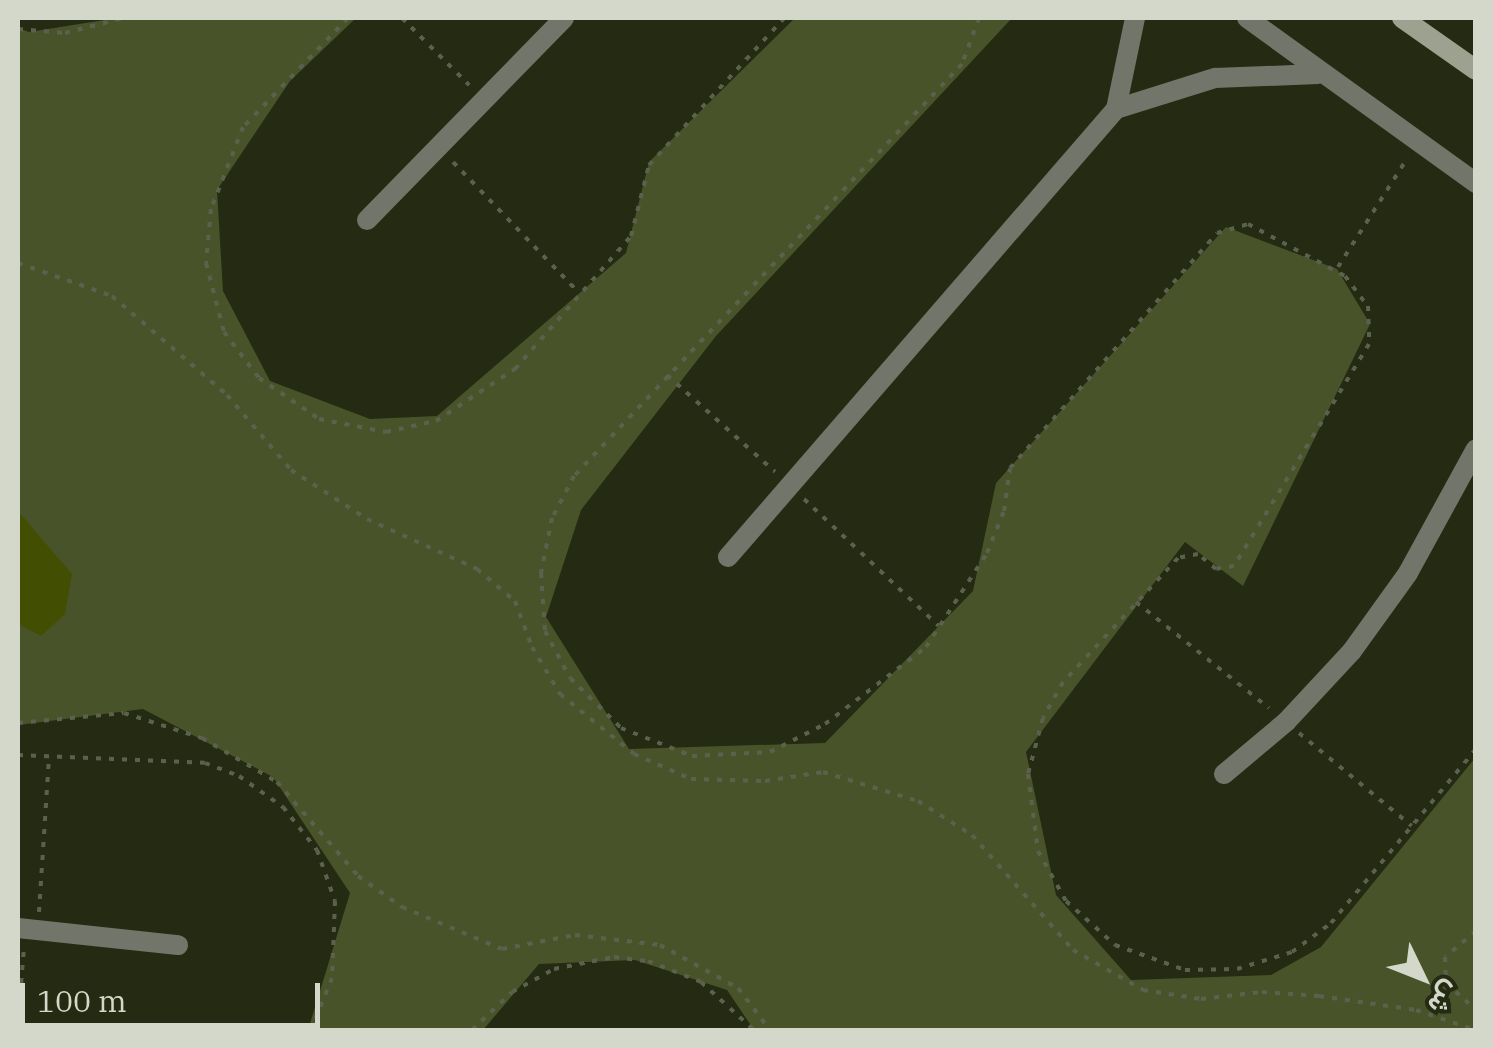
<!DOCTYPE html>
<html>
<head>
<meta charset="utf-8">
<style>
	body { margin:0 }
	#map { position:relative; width:1493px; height:1048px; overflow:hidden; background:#252a13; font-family:"IBM Plex Serif",Vazirmatn,serif }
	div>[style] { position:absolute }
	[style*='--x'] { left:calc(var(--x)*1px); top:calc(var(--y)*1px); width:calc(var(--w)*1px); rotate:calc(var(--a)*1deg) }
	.green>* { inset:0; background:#495329 }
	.water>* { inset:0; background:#424f02 }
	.path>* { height:4px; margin-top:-2px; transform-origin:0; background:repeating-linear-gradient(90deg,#5c614d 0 5px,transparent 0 13px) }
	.street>* { height:20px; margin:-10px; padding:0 10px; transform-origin:10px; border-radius:10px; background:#72756a }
	.secondary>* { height:20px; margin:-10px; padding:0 10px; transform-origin:10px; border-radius:10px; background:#9da290 }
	span { translate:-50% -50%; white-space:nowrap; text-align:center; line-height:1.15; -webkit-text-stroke:8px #252a13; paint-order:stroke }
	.frame { position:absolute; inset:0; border:20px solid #d3d8ca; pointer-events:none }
	.north { position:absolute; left:1373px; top:928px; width:100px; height:100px; -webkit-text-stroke:8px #252a13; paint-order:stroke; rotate:133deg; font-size:28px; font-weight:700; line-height:40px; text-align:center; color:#d3d8ca }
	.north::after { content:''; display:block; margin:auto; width:35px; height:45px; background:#d3d8ca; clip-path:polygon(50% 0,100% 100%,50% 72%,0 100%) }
	.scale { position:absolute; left:20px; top:983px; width:300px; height:45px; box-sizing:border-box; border:5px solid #d3d8ca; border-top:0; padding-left:12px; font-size:30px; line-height:35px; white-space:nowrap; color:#d3d8ca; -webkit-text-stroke:8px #252a13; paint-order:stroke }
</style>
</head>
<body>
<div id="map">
	<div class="green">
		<div style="clip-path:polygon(117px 18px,356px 18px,290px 81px,217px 190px,223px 291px,270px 381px,370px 419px,437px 416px,626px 253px,649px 162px,795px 18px,1012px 18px,716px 336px,581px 510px,546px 617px,629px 749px,825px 743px,973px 591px,996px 483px,1226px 227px,1337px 269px,1370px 324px,1243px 586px,1185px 542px,1026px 752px,1056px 895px,1131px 980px,1271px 975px,1321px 947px,1475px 758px,1475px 1030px,754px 1030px,727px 990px,635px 960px,539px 964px,483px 1030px,308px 1030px,350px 893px,273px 777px,143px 709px,18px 725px,18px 28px,29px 32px)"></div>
	</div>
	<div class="water">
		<div style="clip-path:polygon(18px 511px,72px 574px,65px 614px,41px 636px,18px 624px)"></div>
	</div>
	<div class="path">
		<div style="--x:348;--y:18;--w:151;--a:133.9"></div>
		<div style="--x:243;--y:127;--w:88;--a:111.3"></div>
		<div style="--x:211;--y:209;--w:54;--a:95.3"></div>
		<div style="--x:206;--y:263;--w:71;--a:75.4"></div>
		<div style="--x:224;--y:332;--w:58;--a:52.7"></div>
		<div style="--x:259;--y:378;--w:73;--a:34.3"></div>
		<div style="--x:319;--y:419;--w:68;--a:11"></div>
		<div style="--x:386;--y:432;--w:51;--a:-12.4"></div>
		<div style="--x:436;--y:421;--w:95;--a:-33.4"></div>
		<div style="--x:515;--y:369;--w:176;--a:-48.9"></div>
		<div style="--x:631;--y:236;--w:73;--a:-75.8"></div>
		<div style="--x:649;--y:165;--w:200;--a:-47.4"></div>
		<div style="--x:402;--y:18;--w:95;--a:45"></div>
		<div style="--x:979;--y:18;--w:49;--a:110.3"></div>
		<div style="--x:962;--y:64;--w:566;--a:133.28"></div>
		<div style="--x:574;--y:476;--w:47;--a:117.6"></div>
		<div style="--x:552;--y:518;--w:56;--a:101.3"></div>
		<div style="--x:541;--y:573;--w:58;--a:86.1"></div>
		<div style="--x:545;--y:631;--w:53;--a:62"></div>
		<div style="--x:570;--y:678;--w:71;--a:44.4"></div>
		<div style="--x:621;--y:728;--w:76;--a:21.5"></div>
		<div style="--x:692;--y:756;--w:78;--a:-2.9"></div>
		<div style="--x:770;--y:752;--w:62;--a:-27"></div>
		<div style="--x:825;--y:724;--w:127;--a:-37.3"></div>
		<div style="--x:926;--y:647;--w:112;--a:-57"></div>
		<div style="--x:987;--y:553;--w:45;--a:-68"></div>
		<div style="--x:1004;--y:511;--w:43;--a:-82.1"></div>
		<div style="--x:1010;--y:468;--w:313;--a:-48.6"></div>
		<div style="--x:1217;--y:233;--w:32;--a:-16"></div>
		<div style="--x:1248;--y:224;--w:110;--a:28.2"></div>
		<div style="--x:1345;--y:276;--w:38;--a:53"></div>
		<div style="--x:1368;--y:306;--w:38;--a:88"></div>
		<div style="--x:1369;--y:344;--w:260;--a:121.3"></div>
		<div style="--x:1234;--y:566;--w:18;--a:171"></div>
		<div style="--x:1216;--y:569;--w:23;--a:-140"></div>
		<div style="--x:1198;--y:554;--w:20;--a:169"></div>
		<div style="--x:1178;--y:558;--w:169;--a:132.8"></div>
		<div style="--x:1063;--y:682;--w:41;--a:119.1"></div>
		<div style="--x:1043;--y:718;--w:58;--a:105"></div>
		<div style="--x:1028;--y:774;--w:78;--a:82.6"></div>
		<div style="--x:1038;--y:851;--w:57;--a:60.8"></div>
		<div style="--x:1066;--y:901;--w:66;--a:41.9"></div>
		<div style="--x:1115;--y:945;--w:74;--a:19.7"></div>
		<div style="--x:1185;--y:970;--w:52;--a:-1.1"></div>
		<div style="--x:1237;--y:969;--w:58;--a:-17.2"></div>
		<div style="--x:1292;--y:952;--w:49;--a:-36.6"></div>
		<div style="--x:1331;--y:923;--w:226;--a:-50.2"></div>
		<div style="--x:18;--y:29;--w:47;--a:4.9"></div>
		<div style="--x:65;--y:33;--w:61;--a:-14.3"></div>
		<div style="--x:453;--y:162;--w:180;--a:46.1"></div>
		<div style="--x:18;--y:263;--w:100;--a:19.3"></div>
		<div style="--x:112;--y:296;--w:152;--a:40.7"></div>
		<div style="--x:227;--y:395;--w:99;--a:49.5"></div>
		<div style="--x:291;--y:470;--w:90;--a:32.8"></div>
		<div style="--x:367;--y:519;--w:121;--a:24.4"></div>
		<div style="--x:477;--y:569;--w:50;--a:40.1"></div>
		<div style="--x:515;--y:601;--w:49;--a:69.7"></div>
		<div style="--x:532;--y:647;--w:55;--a:59.2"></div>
		<div style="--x:560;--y:694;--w:95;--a:39"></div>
		<div style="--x:634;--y:754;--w:62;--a:23.7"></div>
		<div style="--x:691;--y:779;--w:74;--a:1.5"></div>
		<div style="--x:765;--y:781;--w:59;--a:-8.8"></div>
		<div style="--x:823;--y:772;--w:99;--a:17"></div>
		<div style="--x:918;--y:801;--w:64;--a:32.2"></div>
		<div style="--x:972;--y:835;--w:153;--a:48.7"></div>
		<div style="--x:1073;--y:950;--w:81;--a:29.7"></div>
		<div style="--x:1143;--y:990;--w:59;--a:8.8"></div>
		<div style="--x:1201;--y:999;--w:61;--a:-6.5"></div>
		<div style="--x:1262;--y:992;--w:57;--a:4"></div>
		<div style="--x:1319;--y:996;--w:98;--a:8.2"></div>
		<div style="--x:1416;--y:1010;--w:62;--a:18.7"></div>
		<div style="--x:1338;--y:267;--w:130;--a:-57.5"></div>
		<div style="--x:667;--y:375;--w:145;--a:41.9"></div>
		<div style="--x:804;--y:499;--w:185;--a:43.3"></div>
		<div style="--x:1136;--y:602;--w:170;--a:38.6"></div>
		<div style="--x:18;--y:723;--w:106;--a:-5.4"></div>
		<div style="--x:124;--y:713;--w:82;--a:17.8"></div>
		<div style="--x:202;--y:738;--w:87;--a:30.4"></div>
		<div style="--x:277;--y:782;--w:124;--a:49.2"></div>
		<div style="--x:358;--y:876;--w:54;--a:35.2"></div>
		<div style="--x:402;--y:907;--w:108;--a:22.8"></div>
		<div style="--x:502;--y:949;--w:74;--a:-10.9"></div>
		<div style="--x:575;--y:935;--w:86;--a:6.7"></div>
		<div style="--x:660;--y:945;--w:89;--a:28.9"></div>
		<div style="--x:738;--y:988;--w:53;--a:52.7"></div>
		<div style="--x:1299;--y:733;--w:146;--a:39.5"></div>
		<div style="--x:18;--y:755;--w:187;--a:2.4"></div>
		<div style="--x:205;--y:763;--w:36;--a:21"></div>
		<div style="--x:239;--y:776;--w:54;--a:35.2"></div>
		<div style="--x:283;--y:807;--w:55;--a:51.7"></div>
		<div style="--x:317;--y:850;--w:54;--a:70.6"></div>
		<div style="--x:335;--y:901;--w:77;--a:92.2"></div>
		<div style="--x:332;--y:978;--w:56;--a:112"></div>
		<div style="--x:39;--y:912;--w:155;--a:-86.3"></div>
		<div style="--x:1476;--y:931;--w:40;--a:140"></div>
		<div style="--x:1445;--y:957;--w:26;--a:88"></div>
		<div style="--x:1446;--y:983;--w:40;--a:42"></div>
		<div style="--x:18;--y:1022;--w:75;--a:-85.4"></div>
		<div style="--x:472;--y:1030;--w:55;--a:-43.5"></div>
		<div style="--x:512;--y:992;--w:48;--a:-28.7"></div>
		<div style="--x:554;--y:969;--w:61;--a:-11.3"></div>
		<div style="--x:614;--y:957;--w:34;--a:7"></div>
		<div style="--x:648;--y:961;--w:57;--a:21.6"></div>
		<div style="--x:701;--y:982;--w:72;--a:42.2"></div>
	</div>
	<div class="street">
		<div style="--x:1247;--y:18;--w:282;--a:35.8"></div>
		<div style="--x:1116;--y:109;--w:104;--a:-17.4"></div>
		<div style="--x:1215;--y:78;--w:103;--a:-2.2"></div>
		<div style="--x:367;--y:220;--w:282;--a:-45.7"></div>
		<div style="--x:728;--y:557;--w:593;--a:-49.11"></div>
		<div style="--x:1116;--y:109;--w:93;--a:-78.2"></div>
		<div style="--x:1224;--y:774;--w:81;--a:-40"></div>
		<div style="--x:1286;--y:722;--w:97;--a:-47.1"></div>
		<div style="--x:1352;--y:651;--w:96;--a:-54.3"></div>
		<div style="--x:1408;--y:573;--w:141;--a:-61.3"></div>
		<div style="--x:18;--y:928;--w:161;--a:6.1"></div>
	</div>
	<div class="secondary">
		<div style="--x:1402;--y:18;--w:90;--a:35.1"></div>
	</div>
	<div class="frame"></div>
	<div class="north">ش</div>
	<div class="scale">100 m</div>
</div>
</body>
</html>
